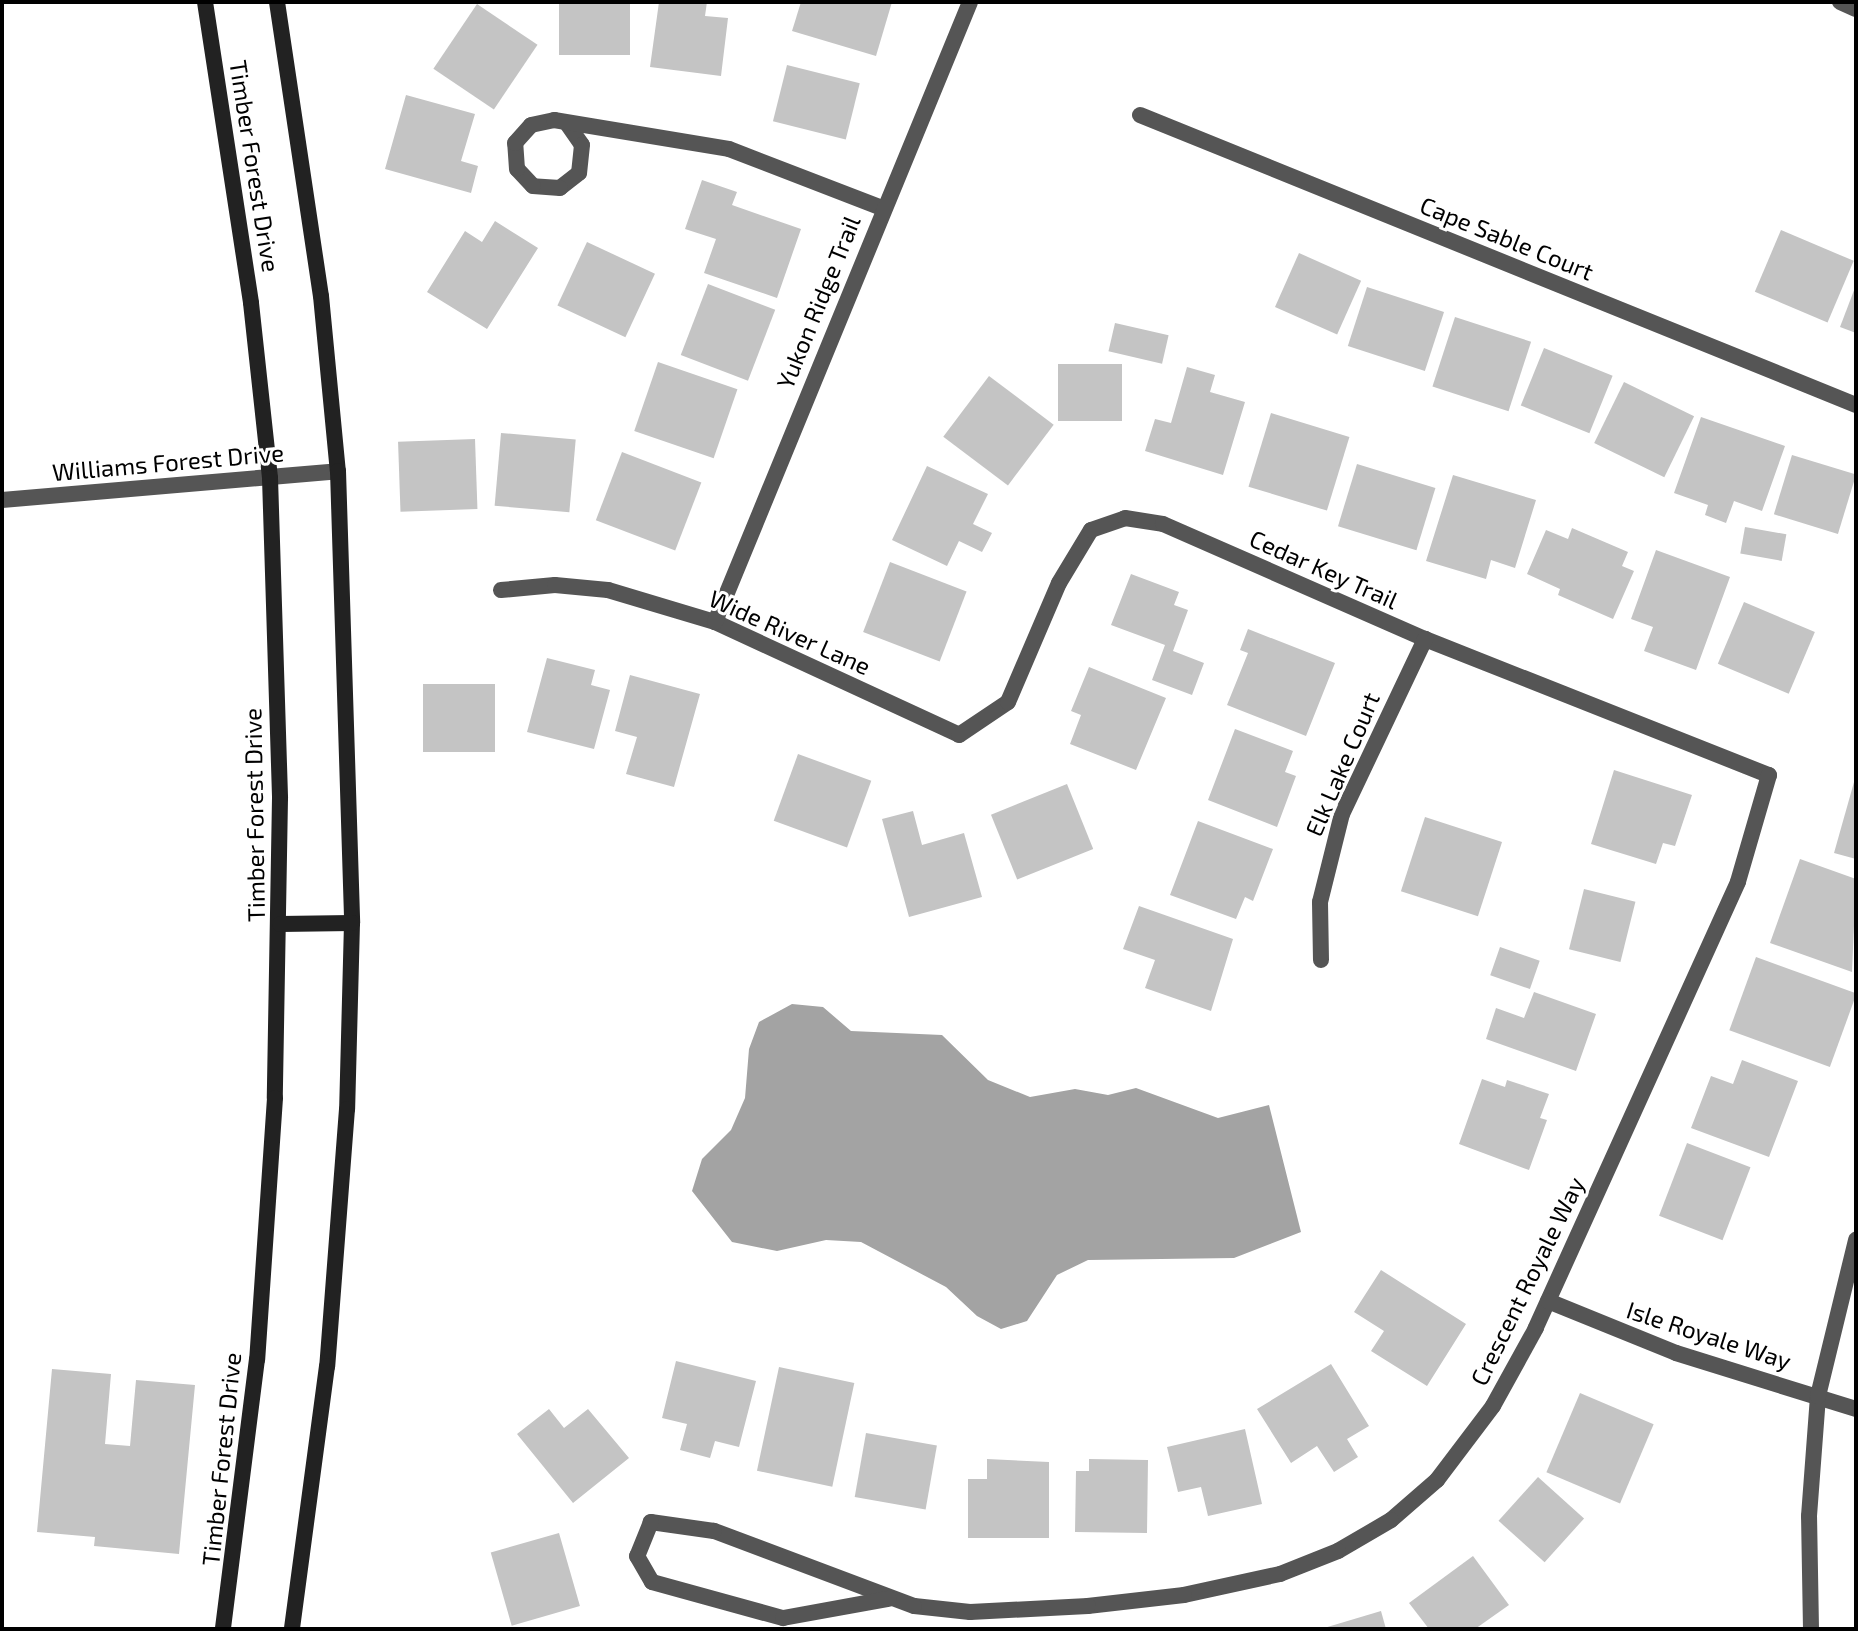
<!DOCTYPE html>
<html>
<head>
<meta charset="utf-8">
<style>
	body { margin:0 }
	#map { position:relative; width:1858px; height:1631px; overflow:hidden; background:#fff; font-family:"Exo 2",sans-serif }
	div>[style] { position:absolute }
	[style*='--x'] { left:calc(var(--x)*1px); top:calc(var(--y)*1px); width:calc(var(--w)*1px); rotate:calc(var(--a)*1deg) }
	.water>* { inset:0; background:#a3a3a3 }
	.building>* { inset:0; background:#c4c4c4; transform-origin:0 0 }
	.minor>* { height:16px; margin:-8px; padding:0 8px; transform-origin:8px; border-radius:8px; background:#555 }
	.tertiary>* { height:16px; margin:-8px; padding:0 8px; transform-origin:8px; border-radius:8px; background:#555 }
	.secondary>* { height:16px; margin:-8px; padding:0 8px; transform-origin:8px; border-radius:8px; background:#222 }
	span { translate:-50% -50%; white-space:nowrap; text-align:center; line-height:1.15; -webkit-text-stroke:6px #fff; paint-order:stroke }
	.street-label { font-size:24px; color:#000 }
	.frame { position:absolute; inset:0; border:4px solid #000; pointer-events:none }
</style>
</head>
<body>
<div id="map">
	<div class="water">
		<div style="clip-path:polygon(792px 1004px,823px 1007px,851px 1031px,942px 1035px,988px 1080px,1030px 1097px,1075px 1089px,1108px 1095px,1136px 1088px,1218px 1118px,1269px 1105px,1301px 1232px,1234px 1258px,1088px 1260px,1057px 1275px,1027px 1321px,1001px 1329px,977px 1316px,946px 1287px,861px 1242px,826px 1240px,777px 1251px,732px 1242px,692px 1191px,702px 1159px,731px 1130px,745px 1098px,749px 1049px,759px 1022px)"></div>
	</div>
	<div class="building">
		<div style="left:559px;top:2px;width:71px;height:53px"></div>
		<div style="clip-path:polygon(659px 2px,707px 2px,705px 16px,728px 18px,721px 76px,650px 67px)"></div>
		<div style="clip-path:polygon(801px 2px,892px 2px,876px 56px,792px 31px)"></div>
		<div style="left:477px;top:4px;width:73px;height:78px;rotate:34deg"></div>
		<div style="left:787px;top:65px;width:75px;height:58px;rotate:14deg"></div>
		<div style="clip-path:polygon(406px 95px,475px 114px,461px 161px,478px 166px,471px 193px,385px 169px)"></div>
		<div style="clip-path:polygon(702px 180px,737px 192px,732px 205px,801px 229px,777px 298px,704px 273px,716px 239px,685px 229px)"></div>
		<div style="clip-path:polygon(495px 221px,538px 248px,487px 329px,427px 292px,465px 231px,482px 242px)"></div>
		<div style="left:1781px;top:230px;width:79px;height:67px;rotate:23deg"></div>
		<div style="left:587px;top:242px;width:75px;height:70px;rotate:25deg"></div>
		<div style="left:1299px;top:253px;width:68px;height:59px;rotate:24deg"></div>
		<div style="left:708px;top:284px;width:72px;height:76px;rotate:21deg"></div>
		<div style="clip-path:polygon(1856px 285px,1856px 333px,1840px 327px)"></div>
		<div style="left:1367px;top:287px;width:81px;height:62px;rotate:18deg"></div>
		<div style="left:1455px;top:317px;width:80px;height:73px;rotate:18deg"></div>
		<div style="left:1115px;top:323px;width:55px;height:29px;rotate:13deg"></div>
		<div style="left:1544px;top:348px;width:74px;height:62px;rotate:22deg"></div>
		<div style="left:658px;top:362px;width:84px;height:73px;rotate:19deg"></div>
		<div style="left:1058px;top:364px;width:64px;height:57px"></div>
		<div style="clip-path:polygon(1187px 367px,1215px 375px,1210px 392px,1245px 402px,1223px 475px,1145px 451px,1155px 419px,1171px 423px)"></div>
		<div style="left:989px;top:376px;width:81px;height:76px;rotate:37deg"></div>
		<div style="left:1624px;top:382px;width:78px;height:68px;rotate:26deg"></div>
		<div style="left:1271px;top:413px;width:82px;height:77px;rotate:17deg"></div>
		<div style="clip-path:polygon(1701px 417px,1785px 446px,1762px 511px,1734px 501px,1726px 523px,1705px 515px,1708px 505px,1674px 493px)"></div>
		<div style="left:501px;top:433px;width:75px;height:73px;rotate:5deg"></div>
		<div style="left:475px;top:439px;width:70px;height:77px;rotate:88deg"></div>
		<div style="left:622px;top:452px;width:85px;height:73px;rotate:21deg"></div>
		<div style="left:1792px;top:455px;width:67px;height:62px;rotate:17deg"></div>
		<div style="left:1357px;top:464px;width:82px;height:65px;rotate:17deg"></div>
		<div style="clip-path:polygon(927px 466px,988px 494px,973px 524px,992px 533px,982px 552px,959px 541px,947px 566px,892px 540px)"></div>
		<div style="clip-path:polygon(1453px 475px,1536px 500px,1515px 568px,1491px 560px,1486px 579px,1426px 561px)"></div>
		<div style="left:1745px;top:527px;width:42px;height:27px;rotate:10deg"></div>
		<div style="clip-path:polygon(1572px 528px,1628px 552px,1622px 566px,1634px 571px,1613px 619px,1558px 595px,1560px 589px,1527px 574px,1546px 530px,1568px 539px)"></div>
		<div style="clip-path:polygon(1656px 550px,1730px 577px,1696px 670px,1644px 651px,1653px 627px,1631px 619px)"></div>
		<div style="left:890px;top:562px;width:82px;height:75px;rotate:21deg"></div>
		<div style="clip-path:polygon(1131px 574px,1179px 592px,1174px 605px,1188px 610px,1173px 651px,1204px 663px,1192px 695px,1152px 680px,1165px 645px,1111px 625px)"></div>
		<div style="left:1744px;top:602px;width:77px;height:67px;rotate:23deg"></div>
		<div style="clip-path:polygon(1248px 629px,1335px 663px,1306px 736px,1227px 705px,1248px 653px,1240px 650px)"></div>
		<div style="clip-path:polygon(547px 658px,595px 670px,591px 685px,610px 690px,594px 749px,527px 732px)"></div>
		<div style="clip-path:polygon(1089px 667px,1166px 698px,1136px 770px,1070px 744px,1081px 715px,1071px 711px)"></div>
		<div style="clip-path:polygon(630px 675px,700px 694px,674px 787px,626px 774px,637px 737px,615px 731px)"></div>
		<div style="left:423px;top:684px;width:72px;height:68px"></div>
		<div style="clip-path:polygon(1235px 729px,1293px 751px,1285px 772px,1296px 776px,1277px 827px,1208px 800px)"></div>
		<div style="left:798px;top:754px;width:78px;height:71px;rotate:20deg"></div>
		<div style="clip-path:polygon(1614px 770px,1692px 795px,1675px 846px,1663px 843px,1656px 864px,1591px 844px)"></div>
		<div style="clip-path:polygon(1856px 775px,1856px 859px,1834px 853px)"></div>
		<div style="left:1067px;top:784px;width:70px;height:82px;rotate:68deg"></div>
		<div style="clip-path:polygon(913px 811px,922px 845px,964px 833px,982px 897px,909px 917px,882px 819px)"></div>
		<div style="left:1425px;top:817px;width:81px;height:78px;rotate:18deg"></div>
		<div style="clip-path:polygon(1198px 821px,1273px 849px,1253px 901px,1245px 897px,1236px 919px,1170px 895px)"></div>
		<div style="clip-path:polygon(1800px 859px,1856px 879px,1852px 972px,1770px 943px)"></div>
		<div style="left:1584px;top:889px;width:53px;height:62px;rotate:14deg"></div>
		<div style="clip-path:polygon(1139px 906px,1233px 939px,1211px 1011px,1145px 988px,1155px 960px,1123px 949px)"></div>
		<div style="left:1500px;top:947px;width:42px;height:30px;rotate:19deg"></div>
		<div style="left:1756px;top:957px;width:107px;height:78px;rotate:20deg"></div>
		<div style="clip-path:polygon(1534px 992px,1596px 1014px,1576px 1071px,1486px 1039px,1496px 1008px,1524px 1018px)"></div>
		<div style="clip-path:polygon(1742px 1060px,1798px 1081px,1769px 1157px,1691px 1128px,1711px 1076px,1733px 1084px)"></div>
		<div style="clip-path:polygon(1482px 1079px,1505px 1087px,1507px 1080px,1549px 1094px,1540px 1118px,1547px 1120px,1529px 1170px,1459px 1144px)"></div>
		<div style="left:1687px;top:1143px;width:68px;height:78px;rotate:21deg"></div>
		<div style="clip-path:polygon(1381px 1270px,1466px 1324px,1427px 1386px,1371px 1351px,1384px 1331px,1354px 1312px)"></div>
		<div style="clip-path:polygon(676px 1361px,756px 1381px,739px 1447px,715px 1441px,710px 1458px,680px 1450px,687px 1424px,662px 1418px)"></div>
		<div style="clip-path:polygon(1331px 1364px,1369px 1426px,1347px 1439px,1358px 1457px,1334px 1472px,1317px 1446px,1291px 1463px,1257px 1409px)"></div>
		<div style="left:779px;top:1367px;width:77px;height:106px;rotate:12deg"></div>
		<div style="clip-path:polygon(52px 1369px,111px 1374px,105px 1444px,130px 1446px,136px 1380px,195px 1385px,179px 1554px,94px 1546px,95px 1537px,37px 1532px)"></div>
		<div style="left:1580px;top:1393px;width:80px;height:86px;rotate:23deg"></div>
		<div style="clip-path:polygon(549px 1409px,564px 1428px,588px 1409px,629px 1458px,573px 1503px,517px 1434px)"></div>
		<div style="clip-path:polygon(1245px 1429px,1262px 1504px,1208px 1516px,1201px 1487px,1178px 1492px,1167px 1447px)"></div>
		<div style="left:866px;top:1433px;width:72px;height:65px;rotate:10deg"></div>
		<div style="clip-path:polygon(987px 1459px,1049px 1462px,1049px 1538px,968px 1538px,968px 1479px,987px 1479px)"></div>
		<div style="clip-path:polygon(1089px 1459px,1148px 1460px,1147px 1533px,1075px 1532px,1076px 1471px,1089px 1471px)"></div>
		<div style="left:1538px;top:1477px;width:62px;height:59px;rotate:42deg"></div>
		<div style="left:559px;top:1533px;width:76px;height:71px;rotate:74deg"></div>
		<div style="clip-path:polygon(1473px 1556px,1509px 1605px,1475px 1629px,1429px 1629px,1409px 1603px)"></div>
		<div style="clip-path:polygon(1381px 1611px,1386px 1629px,1324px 1629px,1324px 1628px)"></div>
	</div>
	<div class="minor">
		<div style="--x:1840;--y:2;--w:17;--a:24"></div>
		<div style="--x:1140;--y:115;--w:772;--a:22.05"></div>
		<div style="--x:568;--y:125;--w:24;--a:55"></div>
		<div style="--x:582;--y:145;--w:28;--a:96"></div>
		<div style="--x:579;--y:173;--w:24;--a:142"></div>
		<div style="--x:560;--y:188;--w:27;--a:-176"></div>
		<div style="--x:533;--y:186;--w:23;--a:-133"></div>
		<div style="--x:517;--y:169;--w:26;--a:-94"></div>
		<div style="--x:515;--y:143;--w:24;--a:-48"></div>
		<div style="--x:531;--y:125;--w:24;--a:-12"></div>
		<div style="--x:554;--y:120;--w:177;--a:9.4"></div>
		<div style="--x:729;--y:149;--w:164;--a:21.1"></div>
		<div style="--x:2;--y:500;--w:337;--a:-4.9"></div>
		<div style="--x:501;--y:590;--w:54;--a:-5.3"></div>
		<div style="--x:555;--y:585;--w:53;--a:5.4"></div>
		<div style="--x:608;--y:590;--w:112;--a:16.7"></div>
		<div style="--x:715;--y:622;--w:269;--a:24.8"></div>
		<div style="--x:959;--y:735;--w:59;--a:-34"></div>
		<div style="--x:1008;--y:702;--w:129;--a:-66.8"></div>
		<div style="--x:1059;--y:583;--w:62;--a:-58.9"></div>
		<div style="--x:1091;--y:530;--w:36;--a:-19"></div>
		<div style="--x:1125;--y:518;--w:38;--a:9"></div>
		<div style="--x:1163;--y:524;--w:286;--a:23.7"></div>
		<div style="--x:1425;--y:639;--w:370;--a:21.6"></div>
		<div style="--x:1769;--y:775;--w:111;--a:106.2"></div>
		<div style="--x:1738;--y:882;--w:490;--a:114.4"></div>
		<div style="--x:1536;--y:1328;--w:89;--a:118.9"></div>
		<div style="--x:1493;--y:1406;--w:93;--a:127.1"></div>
		<div style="--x:1437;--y:1480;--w:61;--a:139"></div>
		<div style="--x:1391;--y:1520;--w:61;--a:149.7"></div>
		<div style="--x:1338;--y:1551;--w:62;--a:158.4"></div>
		<div style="--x:1280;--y:1574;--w:98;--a:167.7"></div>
		<div style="--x:1184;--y:1595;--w:97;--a:173.5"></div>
		<div style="--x:1088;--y:1606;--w:118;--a:177.1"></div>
		<div style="--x:970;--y:1612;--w:56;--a:-173.9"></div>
		<div style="--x:914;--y:1606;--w:214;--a:-159.4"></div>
		<div style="--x:714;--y:1531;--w:64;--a:-171.9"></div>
		<div style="--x:651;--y:1522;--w:37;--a:112"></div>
		<div style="--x:637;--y:1556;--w:30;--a:60"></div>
		<div style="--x:652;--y:1582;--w:136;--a:15.4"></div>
		<div style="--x:783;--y:1618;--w:107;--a:-10.3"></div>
		<div style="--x:715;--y:622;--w:670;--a:-67.64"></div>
		<div style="--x:1321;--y:960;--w:58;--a:-91"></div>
		<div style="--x:1320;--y:902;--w:91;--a:-76"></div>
		<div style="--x:1342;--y:814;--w:194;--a:-64.6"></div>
		<div style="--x:1548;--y:1301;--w:138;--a:22.1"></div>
		<div style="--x:1676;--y:1353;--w:189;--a:17.3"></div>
	</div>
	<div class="tertiary">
		<div style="--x:1811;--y:1629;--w:113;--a:-91"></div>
		<div style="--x:1809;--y:1516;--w:120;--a:-85.7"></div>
		<div style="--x:1818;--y:1396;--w:161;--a:-76.3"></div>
	</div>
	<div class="secondary">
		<div style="--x:205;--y:2;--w:304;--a:81.3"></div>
		<div style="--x:251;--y:303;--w:176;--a:83.8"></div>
		<div style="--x:270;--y:478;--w:320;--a:88.2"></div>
		<div style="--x:280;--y:798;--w:300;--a:91"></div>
		<div style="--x:275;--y:1098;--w:262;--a:93.9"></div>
		<div style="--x:257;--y:1359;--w:272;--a:97.2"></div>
		<div style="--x:277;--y:2;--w:297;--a:81.5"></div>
		<div style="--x:321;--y:296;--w:176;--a:84.5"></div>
		<div style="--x:338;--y:471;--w:452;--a:88.2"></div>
		<div style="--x:352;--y:923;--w:186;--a:91.5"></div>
		<div style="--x:347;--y:1109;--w:258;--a:94.4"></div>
		<div style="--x:327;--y:1366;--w:265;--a:97.6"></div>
		<div style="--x:280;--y:924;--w:72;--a:-0.8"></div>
	</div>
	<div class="street-label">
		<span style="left:255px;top:166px;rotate:81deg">Timber Forest Drive</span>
		<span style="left:1507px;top:238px;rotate:22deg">Cape Sable Court</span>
		<span style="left:818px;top:302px;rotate:-68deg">Yukon Ridge Trail</span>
		<span style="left:168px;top:462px;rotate:-5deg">Williams Forest Drive</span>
		<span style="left:1324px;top:569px;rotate:24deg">Cedar Key Trail</span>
		<span style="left:790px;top:632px;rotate:24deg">Wide River Lane</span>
		<span style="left:1342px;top:764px;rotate:-67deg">Elk Lake Court</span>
		<span style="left:254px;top:815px;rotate:-91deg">Timber Forest Drive</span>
		<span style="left:1527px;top:1281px;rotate:-64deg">Crescent Royale Way</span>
		<span style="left:1709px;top:1335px;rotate:18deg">Isle Royale Way</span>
		<span style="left:221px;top:1459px;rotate:-84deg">Timber Forest Drive</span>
	</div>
	<div class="frame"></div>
</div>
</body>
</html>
